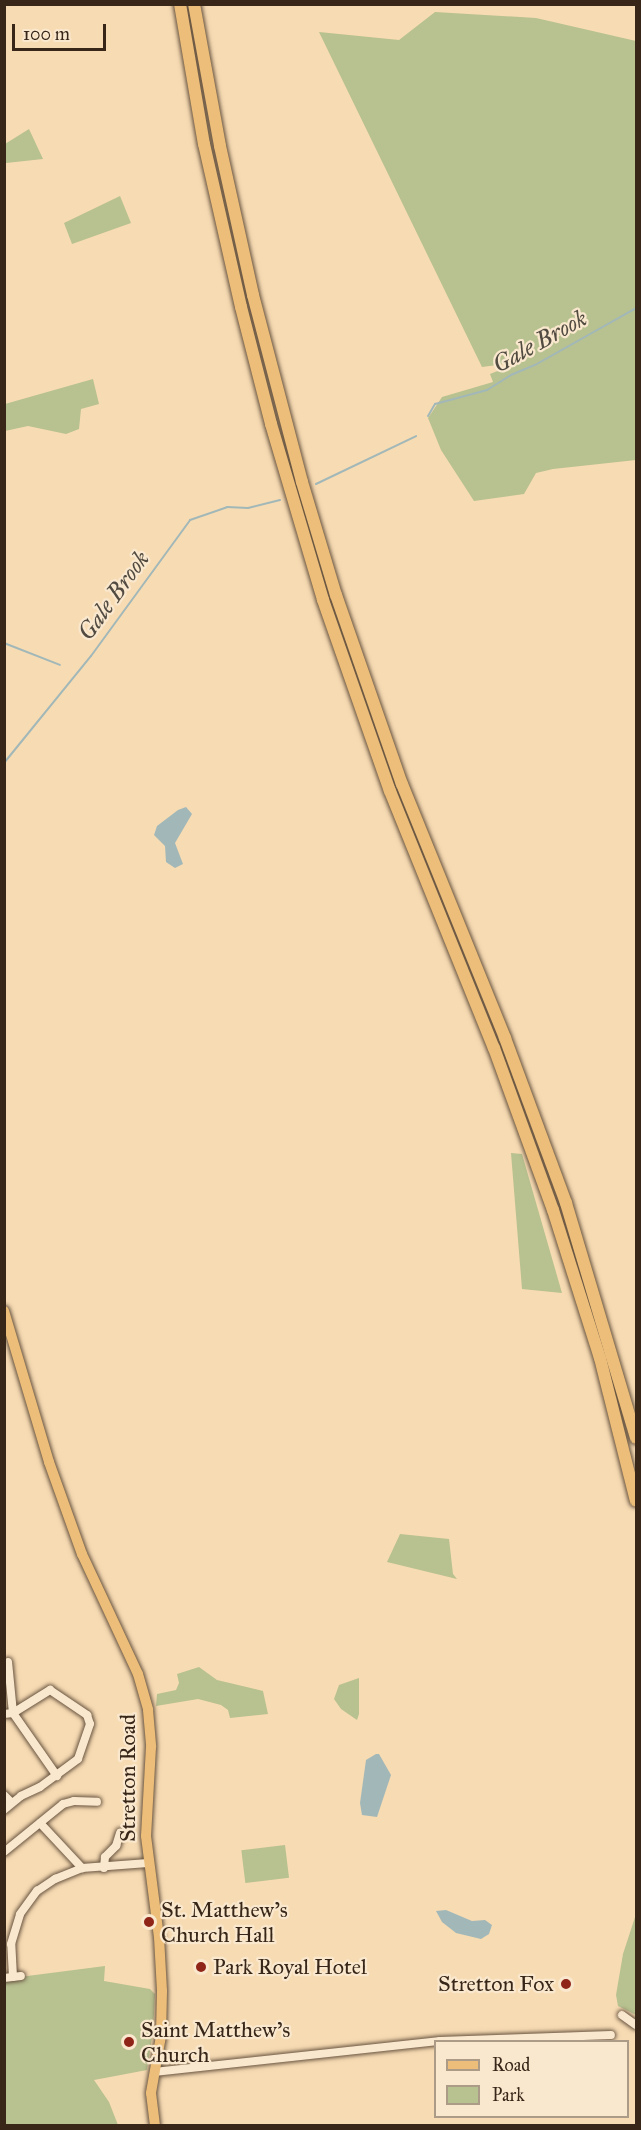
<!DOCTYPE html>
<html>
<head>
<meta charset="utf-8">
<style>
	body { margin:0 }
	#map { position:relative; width:641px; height:2130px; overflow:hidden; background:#f7dbb3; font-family:"IM FELL Great Primer",serif }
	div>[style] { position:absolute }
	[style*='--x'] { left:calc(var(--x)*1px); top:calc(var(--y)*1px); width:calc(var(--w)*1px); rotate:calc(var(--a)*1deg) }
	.green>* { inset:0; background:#b8c190; transform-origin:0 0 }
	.water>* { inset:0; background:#a2b8b8 }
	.stream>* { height:2px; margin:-1px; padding:0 1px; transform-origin:1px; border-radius:1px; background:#a2b8b8 }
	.roads { filter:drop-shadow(0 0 2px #685440) drop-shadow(0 0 2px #685440) }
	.minor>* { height:8px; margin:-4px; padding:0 4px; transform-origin:4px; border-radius:4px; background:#fae8ce }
	.major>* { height:10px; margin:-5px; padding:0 5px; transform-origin:5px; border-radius:5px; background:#ecbe7a }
	.highway>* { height:12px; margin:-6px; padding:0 6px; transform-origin:6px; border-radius:6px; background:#ecbe7a }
	.dots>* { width:16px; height:16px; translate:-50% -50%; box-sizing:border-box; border:3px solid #fae8ce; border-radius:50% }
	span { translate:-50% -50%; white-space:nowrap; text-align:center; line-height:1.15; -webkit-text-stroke:4.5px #fae8ce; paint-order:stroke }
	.street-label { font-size:22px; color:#382719 }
	.poi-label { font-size:22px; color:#382719 }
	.left { translate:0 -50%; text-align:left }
	.right { translate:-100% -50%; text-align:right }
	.water-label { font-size:24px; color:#524b41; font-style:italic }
	.frame { position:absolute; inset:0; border:6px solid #382719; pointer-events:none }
	.legend { position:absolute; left:434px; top:2040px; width:195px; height:78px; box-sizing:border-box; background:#fae8ce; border:2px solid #ac9b86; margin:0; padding:8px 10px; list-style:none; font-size:18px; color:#382719 }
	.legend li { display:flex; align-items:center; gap:12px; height:30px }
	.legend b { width:30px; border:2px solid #ac9b86 }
	.scale { position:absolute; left:12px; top:24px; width:94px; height:27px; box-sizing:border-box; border:3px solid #382719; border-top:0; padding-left:8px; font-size:18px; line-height:21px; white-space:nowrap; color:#382719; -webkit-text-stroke:4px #fae8ce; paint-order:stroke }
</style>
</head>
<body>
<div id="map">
	<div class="green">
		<div style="clip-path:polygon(435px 12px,536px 18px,636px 41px,636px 460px,553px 469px,536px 473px,524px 494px,474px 501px,441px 450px,428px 418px,442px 397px,493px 382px,490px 374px,520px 362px,482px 367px,319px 32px,399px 40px)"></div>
		<div style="clip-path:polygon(29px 129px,43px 159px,6px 163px,5px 144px)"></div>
		<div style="clip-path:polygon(120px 196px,131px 223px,72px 244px,64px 223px)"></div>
		<div style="clip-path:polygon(93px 379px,99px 404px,81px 409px,79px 429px,66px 434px,28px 426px,5px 431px,5px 404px)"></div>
		<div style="clip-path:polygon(511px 1153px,522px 1154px,562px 1293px,522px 1289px)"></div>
		<div style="clip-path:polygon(400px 1534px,449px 1539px,453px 1574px,457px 1579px,387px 1562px)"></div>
		<div style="clip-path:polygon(199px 1667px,217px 1680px,263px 1691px,268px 1714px,230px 1718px,228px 1710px,221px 1705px,198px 1699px,156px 1706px,157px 1694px,176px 1690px,179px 1683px,177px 1674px)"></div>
		<div style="clip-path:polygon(359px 1678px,359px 1714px,357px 1720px,341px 1709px,334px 1699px,339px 1685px)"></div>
		<div style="left:285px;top:1845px;width:33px;height:44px;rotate:83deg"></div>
		<div style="clip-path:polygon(636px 1914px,636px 2015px,618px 2006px,616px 1995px,623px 1954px)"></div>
		<div style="clip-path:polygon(105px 1966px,104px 1981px,150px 1989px,155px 1994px,153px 2031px,147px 2070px,94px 2080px,109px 2102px,118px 2125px,5px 2125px,4px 1979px)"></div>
	</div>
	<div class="water">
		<div style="clip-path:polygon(186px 807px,192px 814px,175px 843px,183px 864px,175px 868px,166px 862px,165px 846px,154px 835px,157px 826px,178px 810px)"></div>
		<div style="clip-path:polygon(376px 1754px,379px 1754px,391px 1775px,377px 1817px,362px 1815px,360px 1803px,366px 1760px)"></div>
		<div style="clip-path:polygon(446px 1910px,472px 1921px,485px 1920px,492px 1925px,489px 1934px,481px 1939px,456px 1933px,442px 1922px,436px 1911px)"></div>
	</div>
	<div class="stream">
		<div style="--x:428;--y:416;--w:14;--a:-60"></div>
		<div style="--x:435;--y:404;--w:54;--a:-15.1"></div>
		<div style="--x:487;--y:390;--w:28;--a:-32"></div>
		<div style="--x:511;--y:375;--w:26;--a:-23"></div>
		<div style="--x:535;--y:365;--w:116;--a:-29.4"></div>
		<div style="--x:316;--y:484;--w:111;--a:-25.6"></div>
		<div style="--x:4;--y:643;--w:60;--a:21.4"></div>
		<div style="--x:4;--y:763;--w:138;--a:-50.9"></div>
		<div style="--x:91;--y:656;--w:168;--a:-53.9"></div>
		<div style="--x:190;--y:520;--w:39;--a:-19"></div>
		<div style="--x:227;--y:507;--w:21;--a:3"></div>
		<div style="--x:248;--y:508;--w:33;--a:-14"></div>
	</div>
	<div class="roads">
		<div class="minor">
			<div style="--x:8;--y:1662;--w:51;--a:84.4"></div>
			<div style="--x:13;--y:1713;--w:77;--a:55.1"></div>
			<div style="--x:4;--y:1714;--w:9;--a:-6"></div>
			<div style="--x:13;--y:1713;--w:44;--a:-31.9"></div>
			<div style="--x:50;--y:1690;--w:45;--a:34"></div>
			<div style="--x:87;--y:1715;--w:9;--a:72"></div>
			<div style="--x:90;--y:1724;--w:37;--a:109"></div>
			<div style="--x:78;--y:1759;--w:47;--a:143.6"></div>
			<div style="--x:40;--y:1787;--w:21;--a:155"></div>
			<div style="--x:21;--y:1796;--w:22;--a:141"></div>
			<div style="--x:4;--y:1795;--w:10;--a:45"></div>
			<div style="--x:40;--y:1823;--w:62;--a:47"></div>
			<div style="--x:4;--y:1852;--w:76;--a:-39.1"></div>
			<div style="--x:63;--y:1804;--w:11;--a:-15"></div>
			<div style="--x:74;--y:1801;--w:23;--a:2"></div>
			<div style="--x:104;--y:1868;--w:11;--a:-85"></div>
			<div style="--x:105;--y:1857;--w:16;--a:-45"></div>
			<div style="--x:116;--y:1846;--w:14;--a:-73"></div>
			<div style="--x:13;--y:1977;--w:33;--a:-93"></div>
			<div style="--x:11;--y:1944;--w:31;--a:-73"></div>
			<div style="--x:20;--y:1914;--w:29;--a:-54"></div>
			<div style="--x:37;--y:1891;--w:22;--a:-34"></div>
			<div style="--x:55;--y:1879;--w:29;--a:-22"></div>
			<div style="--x:82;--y:1868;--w:66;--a:-4.3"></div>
			<div style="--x:4;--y:1978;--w:17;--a:-7"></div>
			<div style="--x:622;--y:2015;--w:17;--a:36"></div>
			<div style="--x:154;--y:2072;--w:288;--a:-6.2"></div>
			<div style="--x:440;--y:2041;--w:171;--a:-2"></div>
		</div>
		<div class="major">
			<div style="--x:4;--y:1311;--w:158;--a:73.4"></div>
			<div style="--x:49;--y:1462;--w:98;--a:70.3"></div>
			<div style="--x:82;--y:1554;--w:132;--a:65"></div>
			<div style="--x:138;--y:1674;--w:37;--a:74"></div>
			<div style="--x:148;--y:1710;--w:37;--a:85"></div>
			<div style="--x:151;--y:1747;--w:89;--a:93.2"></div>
			<div style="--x:146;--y:1836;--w:102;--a:82.7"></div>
			<div style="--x:159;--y:1937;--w:54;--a:86.8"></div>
			<div style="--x:162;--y:1991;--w:45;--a:91.3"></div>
			<div style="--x:161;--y:2036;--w:58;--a:100"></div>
			<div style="--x:151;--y:2093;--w:33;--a:83"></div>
		</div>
		<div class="highway">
			<div style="--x:180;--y:4;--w:142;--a:80.3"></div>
			<div style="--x:204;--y:144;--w:167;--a:77.2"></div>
			<div style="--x:241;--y:307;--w:121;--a:75.6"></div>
			<div style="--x:271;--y:424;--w:184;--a:73.5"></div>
			<div style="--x:323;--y:600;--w:202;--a:70.7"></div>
			<div style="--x:390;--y:791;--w:277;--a:68"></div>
			<div style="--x:494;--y:1048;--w:172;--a:70"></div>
			<div style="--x:553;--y:1210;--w:155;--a:72.4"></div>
			<div style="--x:600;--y:1358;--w:147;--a:75.9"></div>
			<div style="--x:194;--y:4;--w:144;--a:79.6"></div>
			<div style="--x:220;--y:146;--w:153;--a:77.5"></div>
			<div style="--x:253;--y:295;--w:193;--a:75.3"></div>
			<div style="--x:302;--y:482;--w:118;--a:73.3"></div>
			<div style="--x:336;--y:595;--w:200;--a:70.8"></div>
			<div style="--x:402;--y:784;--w:274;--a:67.9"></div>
			<div style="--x:505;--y:1038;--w:176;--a:69.7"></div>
			<div style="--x:566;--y:1203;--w:245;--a:73.4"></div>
		</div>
	</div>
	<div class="dots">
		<div style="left:149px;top:1922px;background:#8f2418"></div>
		<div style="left:201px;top:1967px;background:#8f2418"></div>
		<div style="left:566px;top:1984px;background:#8f2418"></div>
		<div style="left:129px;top:2042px;background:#8f2418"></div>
	</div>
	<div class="street-label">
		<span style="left:128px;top:1778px;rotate:-90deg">Stretton Road</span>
	</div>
	<div class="poi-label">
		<span class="left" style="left:161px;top:1922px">St. Matthew's<br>Church Hall</span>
		<span class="left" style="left:213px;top:1967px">Park Royal Hotel</span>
		<span class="right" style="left:554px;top:1984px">Stretton Fox</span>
		<span class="left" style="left:141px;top:2042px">Saint Matthew's<br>Church</span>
	</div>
	<div class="water-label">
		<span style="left:540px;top:342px;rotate:-29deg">Gale Brook</span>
		<span style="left:114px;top:596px;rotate:-54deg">Gale Brook</span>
	</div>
	<div class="frame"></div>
	<ul class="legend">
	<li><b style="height:8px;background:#ecbe7a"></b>Road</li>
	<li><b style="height:16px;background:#b8c190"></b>Park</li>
	</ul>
	<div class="scale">100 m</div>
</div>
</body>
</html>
